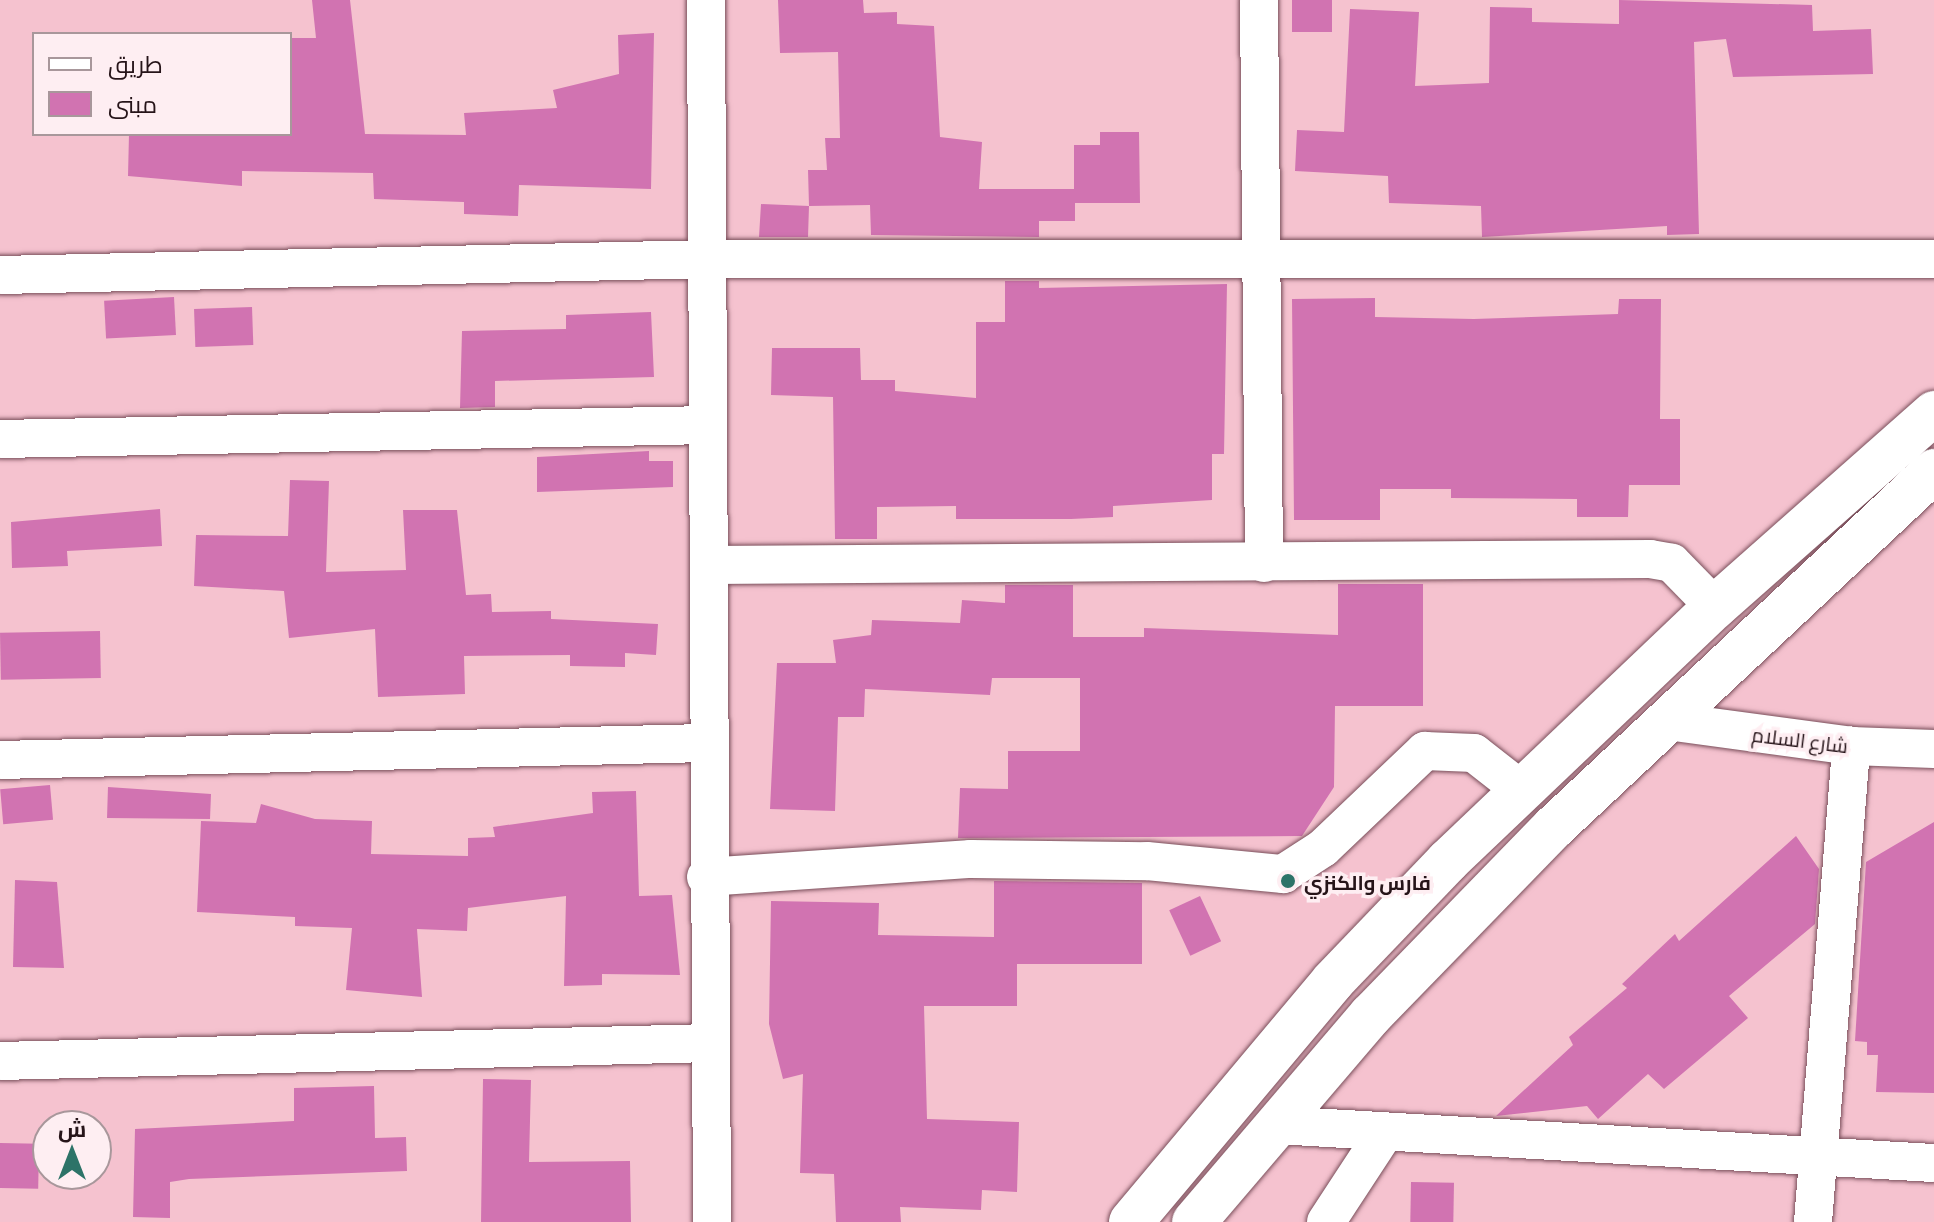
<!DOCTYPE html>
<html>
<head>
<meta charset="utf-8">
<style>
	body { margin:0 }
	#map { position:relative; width:1934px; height:1222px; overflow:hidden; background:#f5c2cf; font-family:Literata,Cairo,serif }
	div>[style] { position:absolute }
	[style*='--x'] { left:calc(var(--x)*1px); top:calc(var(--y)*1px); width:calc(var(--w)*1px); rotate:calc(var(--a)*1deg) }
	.building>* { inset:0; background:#d173b1; transform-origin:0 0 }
	.roads { filter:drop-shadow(0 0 2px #794e5a) drop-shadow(0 0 2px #794e5a) }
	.street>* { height:38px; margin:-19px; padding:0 19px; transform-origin:19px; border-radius:19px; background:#fff }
	.secondary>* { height:44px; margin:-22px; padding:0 22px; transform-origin:22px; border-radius:22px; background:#fff }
	.dots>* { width:22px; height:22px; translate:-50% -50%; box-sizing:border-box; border:4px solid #feeef2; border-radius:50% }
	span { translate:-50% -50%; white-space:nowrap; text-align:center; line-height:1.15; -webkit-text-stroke:7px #feeef2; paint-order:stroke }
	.street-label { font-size:20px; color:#261419 }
	.poi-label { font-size:20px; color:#261419; font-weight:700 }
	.left { translate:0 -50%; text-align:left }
	.legend { position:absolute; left:32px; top:32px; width:260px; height:104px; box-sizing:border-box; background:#feeef2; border:2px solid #a8979b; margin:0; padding:10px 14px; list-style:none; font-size:24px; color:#261419 }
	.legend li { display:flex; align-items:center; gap:16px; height:40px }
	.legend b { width:40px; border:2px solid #a8979b }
	.north { position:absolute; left:32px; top:1110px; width:80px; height:80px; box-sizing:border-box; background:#feeef2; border:2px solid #a8979b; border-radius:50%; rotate:0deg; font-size:22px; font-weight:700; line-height:32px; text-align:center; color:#261419 }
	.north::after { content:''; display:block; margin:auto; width:28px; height:36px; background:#2d7368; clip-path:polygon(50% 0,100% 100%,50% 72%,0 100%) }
</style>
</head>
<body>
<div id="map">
	<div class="building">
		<div style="clip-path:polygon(312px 0,350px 0,365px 134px,466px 135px,464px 113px,557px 108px,553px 90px,619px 74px,618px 35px,654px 33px,651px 189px,519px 185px,518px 216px,464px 214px,464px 202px,374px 199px,373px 173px,242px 171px,242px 186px,128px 176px,129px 134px,290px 134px,290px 38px,316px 38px)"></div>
		<div style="clip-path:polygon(778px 0,863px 0,864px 13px,897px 12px,897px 24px,934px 26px,940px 137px,982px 142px,979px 189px,1074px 189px,1074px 145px,1100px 145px,1100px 132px,1139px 132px,1140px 203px,1075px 203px,1075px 221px,1039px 221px,1039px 237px,871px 235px,870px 205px,809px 206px,808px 237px,759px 237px,761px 204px,809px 206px,808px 170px,827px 170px,825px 138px,840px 138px,838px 52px,780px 53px)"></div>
		<div style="left:1292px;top:0;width:40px;height:32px"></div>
		<div style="clip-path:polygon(1619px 0,1812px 5px,1813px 31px,1871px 29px,1873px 74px,1733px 77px,1726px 39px,1694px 42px,1699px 234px,1667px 235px,1667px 226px,1482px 237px,1481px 206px,1389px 203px,1388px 176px,1295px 171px,1297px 130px,1344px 132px,1350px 9px,1419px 12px,1415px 86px,1489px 83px,1490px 7px,1532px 8px,1532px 22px,1619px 24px)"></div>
		<div style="clip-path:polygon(1005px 281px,1039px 281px,1039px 288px,1227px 284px,1224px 454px,1212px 454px,1212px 500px,1113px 506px,1113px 517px,1071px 519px,956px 519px,956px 506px,877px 507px,877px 539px,835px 539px,833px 397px,771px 395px,772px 348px,860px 348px,861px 380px,895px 380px,895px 391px,976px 398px,976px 322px,1005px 322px)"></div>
		<div style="left:174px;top:297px;width:38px;height:70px;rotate:87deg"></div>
		<div style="clip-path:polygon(1375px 298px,1375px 317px,1474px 319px,1618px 314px,1619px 299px,1661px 299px,1660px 419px,1680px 419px,1680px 485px,1629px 485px,1628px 517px,1577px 517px,1577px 499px,1451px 498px,1451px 489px,1380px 489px,1380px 520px,1294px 520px,1292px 299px)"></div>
		<div style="left:252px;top:307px;width:38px;height:58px;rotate:88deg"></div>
		<div style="clip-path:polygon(651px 312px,654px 377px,495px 381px,495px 407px,460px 408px,462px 331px,566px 329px,566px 315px)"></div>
		<div style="clip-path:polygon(649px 451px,649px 461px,673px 461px,673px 487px,537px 492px,537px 457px)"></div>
		<div style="clip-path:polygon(290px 480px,329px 481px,326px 572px,406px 570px,403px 510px,457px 510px,466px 595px,491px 594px,492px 612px,551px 611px,551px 619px,658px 624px,656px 655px,625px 653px,625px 667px,570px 666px,570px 655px,464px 656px,465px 694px,378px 697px,375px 629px,289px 638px,284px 591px,194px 586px,196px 535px,288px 536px)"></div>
		<div style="clip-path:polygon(160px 509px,162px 546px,67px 551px,68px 566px,12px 568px,11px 522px)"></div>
		<div style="clip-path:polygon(1338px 584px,1423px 584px,1423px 706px,1335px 706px,1334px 787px,1302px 836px,958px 838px,960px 788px,1008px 789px,1008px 751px,1080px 751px,1080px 678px,992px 678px,990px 695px,865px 689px,864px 717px,838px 717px,835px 811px,770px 809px,777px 663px,836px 663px,833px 640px,871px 635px,872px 620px,960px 623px,962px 600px,1005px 603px,1005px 585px,1073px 585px,1073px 637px,1144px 637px,1144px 628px,1338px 635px)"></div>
		<div style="left:100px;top:631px;width:47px;height:100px;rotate:89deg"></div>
		<div style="left:50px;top:785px;width:35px;height:50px;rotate:85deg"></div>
		<div style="clip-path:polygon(108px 787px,211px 794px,210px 819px,107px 818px)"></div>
		<div style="clip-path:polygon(636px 791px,639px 896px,672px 895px,680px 975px,602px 974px,602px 985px,564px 986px,566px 896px,468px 908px,467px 931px,417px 929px,422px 997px,346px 990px,352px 928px,295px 926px,295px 917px,197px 912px,201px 821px,256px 823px,261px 804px,315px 819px,372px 821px,371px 854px,468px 856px,468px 838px,495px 837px,493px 827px,593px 813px,592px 792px)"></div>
		<div style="clip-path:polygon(1934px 822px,1934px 1093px,1876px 1092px,1878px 1055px,1867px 1055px,1867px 1042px,1855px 1041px,1866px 862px)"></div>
		<div style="clip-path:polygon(1796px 836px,1819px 869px,1815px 924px,1729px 996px,1748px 1018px,1664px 1089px,1648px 1074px,1598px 1119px,1587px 1106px,1496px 1116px,1573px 1045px,1569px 1037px,1627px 988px,1622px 984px,1675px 934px,1679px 941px)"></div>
		<div style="clip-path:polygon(15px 880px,57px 882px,64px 968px,13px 967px)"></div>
		<div style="clip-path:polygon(994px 881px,1142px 883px,1142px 964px,1017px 964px,1017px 1006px,924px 1006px,927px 1119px,1019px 1122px,1017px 1192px,982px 1190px,981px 1210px,900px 1207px,901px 1222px,836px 1222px,834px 1174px,800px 1173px,803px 1074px,783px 1079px,769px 1024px,771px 901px,879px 903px,878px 935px,994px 937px)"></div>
		<div style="left:1200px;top:896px;width:50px;height:34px;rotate:65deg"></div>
		<div style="clip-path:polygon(483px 1079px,531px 1080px,529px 1162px,630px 1161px,631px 1222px,481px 1222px)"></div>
		<div style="clip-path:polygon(374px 1086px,375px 1138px,406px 1137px,407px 1171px,189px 1179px,170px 1182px,170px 1218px,133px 1217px,135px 1129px,294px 1121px,294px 1088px)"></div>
		<div style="left:0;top:1143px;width:39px;height:45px;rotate:1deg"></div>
		<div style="left:1411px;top:1182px;width:43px;height:40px;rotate:1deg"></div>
	</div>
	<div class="roads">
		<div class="street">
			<div style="--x:706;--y:0;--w:1222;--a:89.72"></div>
			<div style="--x:1259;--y:0;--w:563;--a:89.49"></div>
			<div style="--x:0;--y:275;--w:709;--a:-1.29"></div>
			<div style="--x:709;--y:259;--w:1225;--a:0"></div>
			<div style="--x:0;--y:439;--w:708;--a:-1.13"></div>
			<div style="--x:709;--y:565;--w:941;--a:-0.37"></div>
			<div style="--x:1650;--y:559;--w:22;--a:10"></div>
			<div style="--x:1672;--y:563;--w:62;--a:45.7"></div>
			<div style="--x:1667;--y:721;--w:186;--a:7.7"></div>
			<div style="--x:1851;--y:746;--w:83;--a:2.1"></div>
			<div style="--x:0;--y:760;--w:706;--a:-1.38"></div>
			<div style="--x:706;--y:877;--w:266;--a:-3.9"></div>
			<div style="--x:971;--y:859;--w:176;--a:0.7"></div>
			<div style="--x:1147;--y:861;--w:137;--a:5.5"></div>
			<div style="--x:1283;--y:874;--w:48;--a:-33"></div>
			<div style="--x:1323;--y:848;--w:141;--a:-43.6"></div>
			<div style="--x:1425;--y:751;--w:49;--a:2.3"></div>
			<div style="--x:1474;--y:753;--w:58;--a:38"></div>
			<div style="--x:0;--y:1061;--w:709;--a:-1.45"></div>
			<div style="--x:1276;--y:1125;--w:659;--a:3.31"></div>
			<div style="--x:1326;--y:1222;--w:104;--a:-56.8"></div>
			<div style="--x:1813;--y:1222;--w:478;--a:-85.4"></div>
		</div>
		<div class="secondary">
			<div style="--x:1131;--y:1222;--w:314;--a:-50"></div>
			<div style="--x:1333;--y:981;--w:166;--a:-46.2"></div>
			<div style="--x:1448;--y:861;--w:369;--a:-43.6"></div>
			<div style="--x:1715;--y:607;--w:293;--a:-41.5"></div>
			<div style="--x:1194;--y:1222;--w:272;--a:-49.5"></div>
			<div style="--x:1371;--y:1015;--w:262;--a:-45.8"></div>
			<div style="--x:1554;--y:827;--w:521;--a:-43.13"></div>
		</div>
	</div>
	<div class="dots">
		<div style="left:1288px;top:881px;background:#2d7368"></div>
	</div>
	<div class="street-label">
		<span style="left:1800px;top:739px;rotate:7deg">شارع السلام</span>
	</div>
	<div class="poi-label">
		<span class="left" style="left:1304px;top:881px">فارس والكنزي</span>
	</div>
	<ul class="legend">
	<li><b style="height:10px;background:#fff"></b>طريق</li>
	<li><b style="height:22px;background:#d173b1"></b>مبنى</li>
	</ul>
	<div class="north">ش</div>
</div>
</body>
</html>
